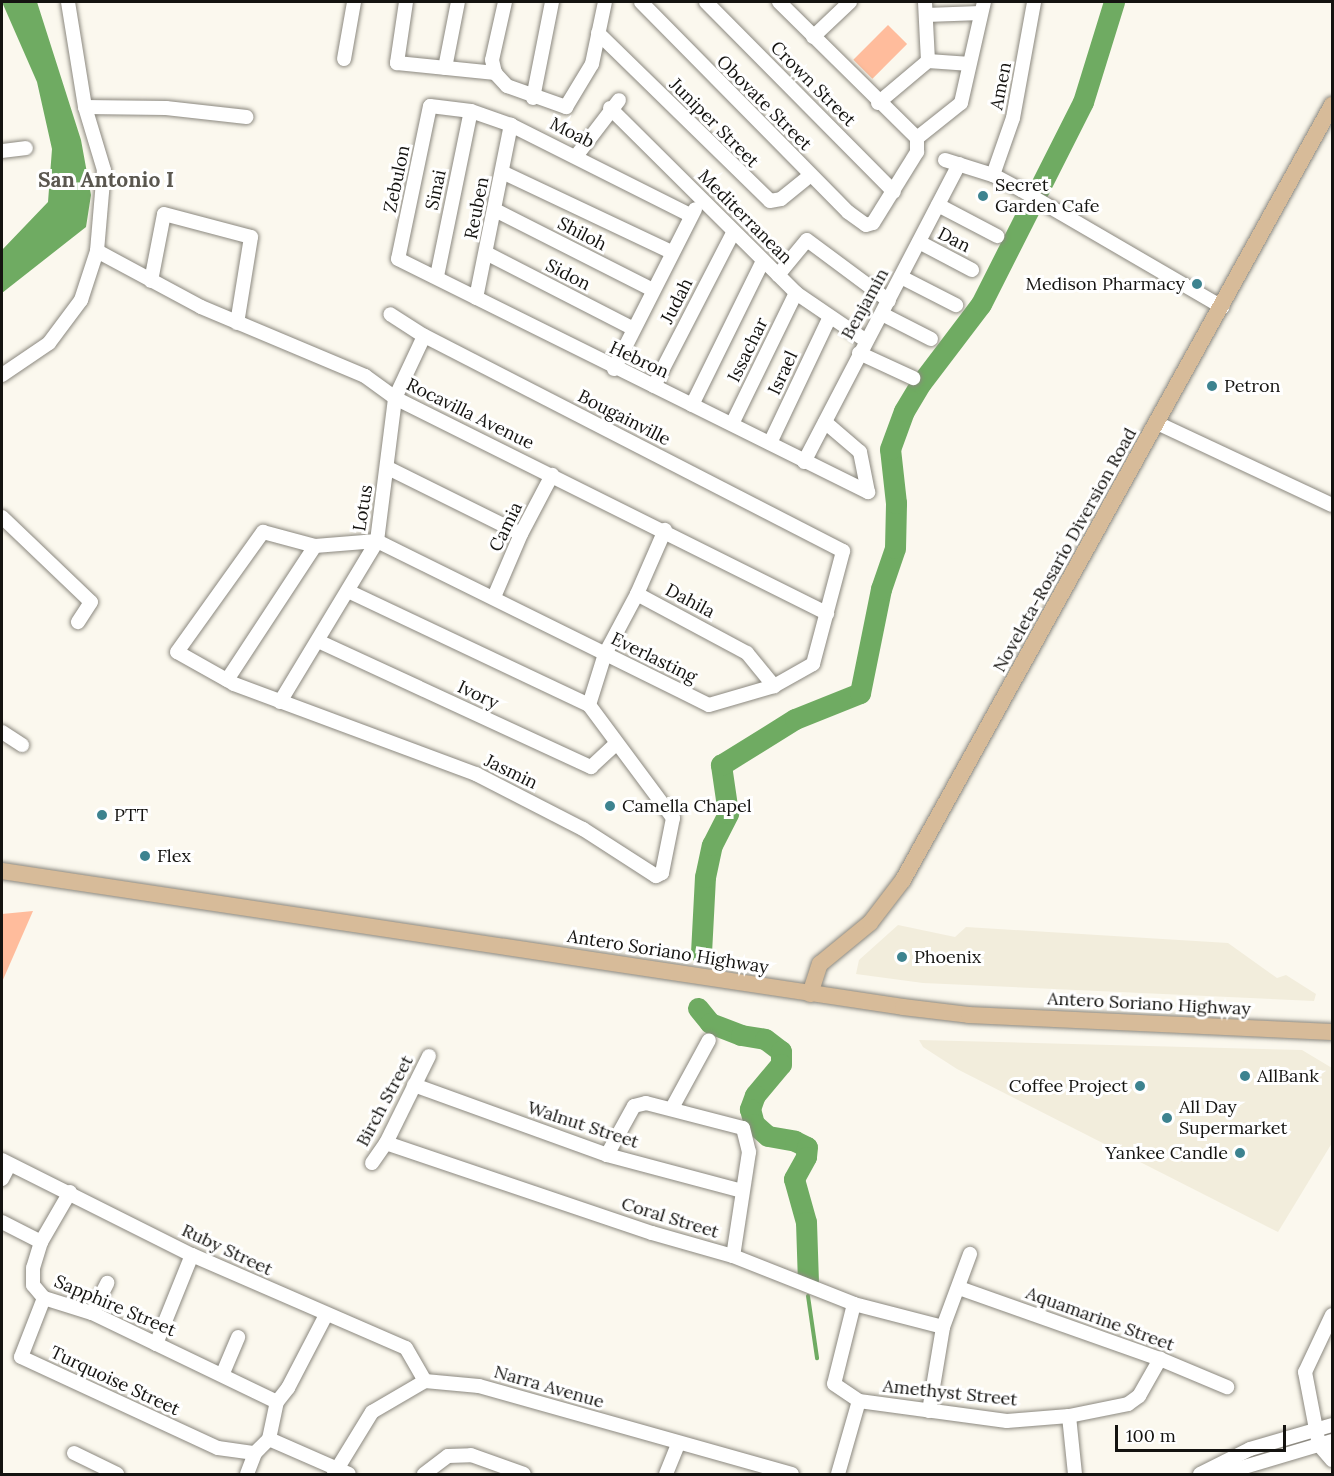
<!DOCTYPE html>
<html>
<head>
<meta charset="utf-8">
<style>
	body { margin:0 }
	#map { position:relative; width:1334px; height:1476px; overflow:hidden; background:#fbf8ee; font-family:Lora,serif }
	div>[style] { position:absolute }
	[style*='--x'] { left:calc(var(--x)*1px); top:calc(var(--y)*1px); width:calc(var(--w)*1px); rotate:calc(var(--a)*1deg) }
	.built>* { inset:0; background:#f2eddc }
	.green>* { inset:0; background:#ffbc9c; transform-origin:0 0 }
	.water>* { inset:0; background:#6fab62 }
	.stream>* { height:4px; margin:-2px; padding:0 2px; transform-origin:2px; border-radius:2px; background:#6fab62 }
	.river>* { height:21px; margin:-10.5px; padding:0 10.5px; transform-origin:10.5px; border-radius:10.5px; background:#6fab62 }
	.roads { filter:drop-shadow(0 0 2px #8b887f) drop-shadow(0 0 2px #8b887f) }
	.minor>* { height:14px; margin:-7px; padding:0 7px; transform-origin:7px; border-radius:7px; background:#fff }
	.major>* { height:16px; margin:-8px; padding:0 8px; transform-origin:8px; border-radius:8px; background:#d7bb99 }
	.dots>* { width:16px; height:16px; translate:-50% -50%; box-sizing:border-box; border:3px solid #fff; border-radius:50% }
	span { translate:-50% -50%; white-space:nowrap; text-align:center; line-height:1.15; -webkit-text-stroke:6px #fff; paint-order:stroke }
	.street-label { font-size:18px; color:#141310 }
	.poi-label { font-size:18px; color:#141310 }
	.left { translate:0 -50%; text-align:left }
	.right { translate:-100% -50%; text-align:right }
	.quarter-label { font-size:21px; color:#5a574f; font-weight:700 }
	.frame { position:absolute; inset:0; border:3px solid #141310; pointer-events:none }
	.scale { position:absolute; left:1115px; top:1425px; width:171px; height:27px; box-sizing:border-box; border:3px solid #141310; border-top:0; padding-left:8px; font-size:18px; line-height:21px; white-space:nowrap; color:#141310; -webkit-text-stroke:4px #fff; paint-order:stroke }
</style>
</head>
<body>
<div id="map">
	<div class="built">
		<div style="clip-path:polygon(898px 925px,955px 937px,966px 927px,1228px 943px,1277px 978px,1286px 975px,1316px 994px,1314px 1001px,923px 983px,856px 974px,859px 960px)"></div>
		<div style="clip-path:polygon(919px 1040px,1302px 1050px,1332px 1068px,1332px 1143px,1278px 1232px,957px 1069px,923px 1047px)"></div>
	</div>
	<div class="green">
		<div style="left:888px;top:25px;width:27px;height:49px;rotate:45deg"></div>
		<div style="clip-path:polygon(33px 911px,2px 982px,2px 914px)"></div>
	</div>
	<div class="water">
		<div style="clip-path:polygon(37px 2px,81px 140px,91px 195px,86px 227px,2px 293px,2px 250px,48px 202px,52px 149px,37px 82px,2px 2px)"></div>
	</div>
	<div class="stream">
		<div style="--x:698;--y:1008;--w:5;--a:-90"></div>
		<div style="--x:808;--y:1296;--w:63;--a:81.7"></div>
	</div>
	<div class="river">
		<div style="--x:1038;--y:191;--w:100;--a:-63.2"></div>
		<div style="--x:1083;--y:102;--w:105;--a:-72.8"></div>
		<div style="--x:701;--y:953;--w:76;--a:-87"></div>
		<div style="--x:705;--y:877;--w:33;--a:-78"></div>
		<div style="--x:712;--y:845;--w:36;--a:-63"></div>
		<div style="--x:728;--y:813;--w:49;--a:-98.3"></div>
		<div style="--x:721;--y:765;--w:87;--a:-31.9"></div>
		<div style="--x:795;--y:719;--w:70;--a:-21.8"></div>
		<div style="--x:860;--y:693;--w:106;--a:-78.6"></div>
		<div style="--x:881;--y:589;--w:43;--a:-71.1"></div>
		<div style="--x:895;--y:548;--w:45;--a:-88.7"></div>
		<div style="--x:896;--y:503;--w:54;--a:-96.3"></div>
		<div style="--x:890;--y:449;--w:40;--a:-69.8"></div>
		<div style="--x:904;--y:411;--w:33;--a:-59"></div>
		<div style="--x:921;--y:383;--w:99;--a:-52.8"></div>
		<div style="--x:981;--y:304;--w:111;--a:-63.2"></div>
		<div style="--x:698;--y:1008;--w:19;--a:51"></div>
		<div style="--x:710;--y:1023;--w:33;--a:21"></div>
		<div style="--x:741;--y:1035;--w:24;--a:9"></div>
		<div style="--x:765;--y:1039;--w:20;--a:37"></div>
		<div style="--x:781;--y:1051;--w:13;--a:90"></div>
		<div style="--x:781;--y:1064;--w:40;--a:130"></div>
		<div style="--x:755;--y:1095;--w:15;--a:110"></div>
		<div style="--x:750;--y:1109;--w:16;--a:75"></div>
		<div style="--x:754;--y:1124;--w:18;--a:41"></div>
		<div style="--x:768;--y:1136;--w:27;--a:10"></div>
		<div style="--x:795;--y:1141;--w:13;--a:27"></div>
		<div style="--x:807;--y:1147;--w:10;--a:96"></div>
		<div style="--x:806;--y:1157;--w:25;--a:119"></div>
		<div style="--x:794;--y:1179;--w:45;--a:74.4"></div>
		<div style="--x:806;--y:1222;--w:59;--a:88.1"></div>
	</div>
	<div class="roads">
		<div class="minor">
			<div style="--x:406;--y:2;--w:62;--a:98.4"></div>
			<div style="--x:397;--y:63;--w:99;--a:5.8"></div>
			<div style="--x:505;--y:2;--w:59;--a:102.6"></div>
			<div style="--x:492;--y:60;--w:13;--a:77"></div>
			<div style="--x:495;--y:73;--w:18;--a:47"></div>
			<div style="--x:507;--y:86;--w:63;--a:19.6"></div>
			<div style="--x:566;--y:107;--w:50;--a:-58.8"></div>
			<div style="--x:592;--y:64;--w:63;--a:-78.2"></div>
			<div style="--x:641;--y:2;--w:295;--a:45.4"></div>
			<div style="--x:848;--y:212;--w:22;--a:36"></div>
			<div style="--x:866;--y:225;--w:7;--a:-16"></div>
			<div style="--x:873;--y:223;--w:84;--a:-58.2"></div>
			<div style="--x:917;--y:152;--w:14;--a:-90"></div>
			<div style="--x:917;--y:138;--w:194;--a:-135.4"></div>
			<div style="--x:706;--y:2;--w:267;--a:45.3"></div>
			<div style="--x:925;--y:2;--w:59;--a:87.1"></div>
			<div style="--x:926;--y:15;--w:55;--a:-2.1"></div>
			<div style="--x:598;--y:33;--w:240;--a:44.3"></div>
			<div style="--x:770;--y:201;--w:11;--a:-10"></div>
			<div style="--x:781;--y:199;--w:38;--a:-39"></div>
			<div style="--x:813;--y:37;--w:51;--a:-43.4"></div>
			<div style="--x:344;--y:59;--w:58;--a:-80"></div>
			<div style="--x:445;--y:68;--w:67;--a:-78.9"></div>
			<div style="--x:533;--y:98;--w:98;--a:-78.8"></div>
			<div style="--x:878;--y:103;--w:65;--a:-40"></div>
			<div style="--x:928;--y:61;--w:39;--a:4"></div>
			<div style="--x:85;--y:107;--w:81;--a:0.7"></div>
			<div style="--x:166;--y:108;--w:81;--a:6.4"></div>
			<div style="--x:610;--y:108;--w:262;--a:44.8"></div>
			<div style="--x:796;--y:293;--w:83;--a:34.3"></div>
			<div style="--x:917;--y:138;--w:56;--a:-38.5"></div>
			<div style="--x:961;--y:103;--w:104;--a:-77.2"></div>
			<div style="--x:2;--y:151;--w:24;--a:-7"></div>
			<div style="--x:577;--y:155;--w:69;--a:-52.6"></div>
			<div style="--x:945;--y:160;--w:50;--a:17.4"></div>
			<div style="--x:993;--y:175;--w:32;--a:28"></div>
			<div style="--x:1021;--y:190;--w:233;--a:30.2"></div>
			<div style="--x:502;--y:172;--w:187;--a:25.3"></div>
			<div style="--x:993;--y:175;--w:60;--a:-70.7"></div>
			<div style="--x:1013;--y:118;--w:118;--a:-79.7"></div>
			<div style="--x:938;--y:205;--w:67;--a:27.7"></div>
			<div style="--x:495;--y:210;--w:177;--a:26.9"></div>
			<div style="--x:690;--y:215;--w:200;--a:-153.3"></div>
			<div style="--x:511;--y:125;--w:42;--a:-160.7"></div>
			<div style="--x:471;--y:111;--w:41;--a:-173"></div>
			<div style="--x:430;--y:106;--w:156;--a:101.8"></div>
			<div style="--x:398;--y:259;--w:525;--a:26.37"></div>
			<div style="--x:868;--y:492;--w:41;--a:-101.3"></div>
			<div style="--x:860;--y:452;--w:46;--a:-139.4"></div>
			<div style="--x:919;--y:242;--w:60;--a:27.8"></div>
			<div style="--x:97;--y:251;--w:118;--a:28.3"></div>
			<div style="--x:201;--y:307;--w:178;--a:22.8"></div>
			<div style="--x:365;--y:376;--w:37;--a:36"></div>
			<div style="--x:395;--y:398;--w:483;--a:26.5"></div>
			<div style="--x:486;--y:253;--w:166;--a:27.2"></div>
			<div style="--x:778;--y:275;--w:45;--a:-50.4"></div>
			<div style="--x:807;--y:240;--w:102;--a:36.6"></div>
			<div style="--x:437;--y:276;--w:168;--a:-78.4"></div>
			<div style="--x:901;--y:277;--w:62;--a:27"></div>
			<div style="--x:151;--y:281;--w:68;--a:-79"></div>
			<div style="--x:164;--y:214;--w:90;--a:14.8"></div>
			<div style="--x:251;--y:237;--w:87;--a:99.2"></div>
			<div style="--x:476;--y:298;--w:177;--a:-78.6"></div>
			<div style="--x:882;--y:314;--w:55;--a:27"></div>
			<div style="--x:859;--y:353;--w:60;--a:24.8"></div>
			<div style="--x:614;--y:369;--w:179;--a:-63.1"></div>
			<div style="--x:2;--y:375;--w:57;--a:-34.2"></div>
			<div style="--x:49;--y:343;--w:54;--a:-53.3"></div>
			<div style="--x:81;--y:300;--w:52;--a:-71.9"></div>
			<div style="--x:97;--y:251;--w:81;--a:-85.1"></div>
			<div style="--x:104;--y:170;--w:66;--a:-106.8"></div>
			<div style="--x:85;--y:107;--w:106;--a:-99.2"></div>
			<div style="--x:654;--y:386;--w:172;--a:-62.7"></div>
			<div style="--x:692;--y:405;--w:161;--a:-63.8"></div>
			<div style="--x:1157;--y:423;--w:193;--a:25.1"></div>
			<div style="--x:732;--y:424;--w:146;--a:-64"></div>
			<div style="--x:770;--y:443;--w:137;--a:-64.6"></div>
			<div style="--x:804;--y:462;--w:336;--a:-62.5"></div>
			<div style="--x:388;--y:468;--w:148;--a:26.4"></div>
			<div style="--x:2;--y:517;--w:123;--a:43.7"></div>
			<div style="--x:91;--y:602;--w:24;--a:123"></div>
			<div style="--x:350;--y:592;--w:264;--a:25.3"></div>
			<div style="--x:589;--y:705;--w:141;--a:53.4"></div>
			<div style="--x:673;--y:818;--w:56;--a:101.3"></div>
			<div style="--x:662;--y:873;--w:7;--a:153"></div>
			<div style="--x:656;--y:876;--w:87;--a:-147.2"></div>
			<div style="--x:583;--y:829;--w:120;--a:-152.8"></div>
			<div style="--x:476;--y:774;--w:258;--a:-159.6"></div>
			<div style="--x:234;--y:684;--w:65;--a:-150.7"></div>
			<div style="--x:177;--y:652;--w:148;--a:-54.4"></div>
			<div style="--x:263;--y:532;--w:54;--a:15.1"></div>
			<div style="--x:315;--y:546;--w:62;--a:-4.6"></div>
			<div style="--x:377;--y:541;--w:370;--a:26.3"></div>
			<div style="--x:709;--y:705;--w:68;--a:-16.3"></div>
			<div style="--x:774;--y:686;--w:45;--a:-29.4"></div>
			<div style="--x:813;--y:664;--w:117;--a:-75.1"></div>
			<div style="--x:843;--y:551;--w:471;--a:-152.8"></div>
			<div style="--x:424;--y:336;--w:40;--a:-147.1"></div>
			<div style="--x:637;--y:594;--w:70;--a:-66.4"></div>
			<div style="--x:494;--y:597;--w:69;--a:-66.8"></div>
			<div style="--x:521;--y:534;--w:67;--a:-62.3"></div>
			<div style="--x:318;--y:641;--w:301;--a:24.8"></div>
			<div style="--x:591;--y:767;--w:34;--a:-43"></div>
			<div style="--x:227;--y:680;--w:160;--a:-56.7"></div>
			<div style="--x:280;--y:702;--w:188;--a:-58.9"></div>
			<div style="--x:377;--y:541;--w:144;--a:-82.8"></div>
			<div style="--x:395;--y:398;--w:68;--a:-64.9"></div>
			<div style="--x:589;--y:705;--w:53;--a:-72.6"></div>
			<div style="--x:605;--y:654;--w:68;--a:-61.9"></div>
			<div style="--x:637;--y:594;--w:125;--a:28.2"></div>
			<div style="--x:747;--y:653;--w:43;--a:50.7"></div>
			<div style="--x:2;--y:732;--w:24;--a:33"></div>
			<div style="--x:414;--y:1085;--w:205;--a:19.9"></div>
			<div style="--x:607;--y:1155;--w:140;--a:14.9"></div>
			<div style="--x:672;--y:1108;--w:77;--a:-61.4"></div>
			<div style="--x:386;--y:1143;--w:281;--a:18.7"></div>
			<div style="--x:652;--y:1233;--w:84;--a:15.9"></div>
			<div style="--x:733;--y:1256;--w:130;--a:21.6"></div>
			<div style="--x:854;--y:1304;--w:92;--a:14.5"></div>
			<div style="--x:607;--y:1155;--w:56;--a:-61.1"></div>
			<div style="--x:634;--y:1106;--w:12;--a:-14"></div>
			<div style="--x:646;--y:1103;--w:100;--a:14.5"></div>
			<div style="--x:743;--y:1128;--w:25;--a:76"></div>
			<div style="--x:749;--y:1152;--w:105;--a:98.7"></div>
			<div style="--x:2;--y:1160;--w:212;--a:26.6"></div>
			<div style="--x:192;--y:1255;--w:233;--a:23.5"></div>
			<div style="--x:406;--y:1348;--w:38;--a:60"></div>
			<div style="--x:372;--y:1163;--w:24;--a:-55"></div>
			<div style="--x:386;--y:1143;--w:97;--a:-63.7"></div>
			<div style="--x:2;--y:1179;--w:16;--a:-63"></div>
			<div style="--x:70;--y:1192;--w:58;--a:120.1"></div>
			<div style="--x:41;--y:1242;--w:27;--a:107"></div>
			<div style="--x:33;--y:1268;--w:17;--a:90"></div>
			<div style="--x:33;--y:1285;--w:17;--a:50"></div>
			<div style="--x:44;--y:1298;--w:50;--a:17.4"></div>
			<div style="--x:92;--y:1313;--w:205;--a:25.7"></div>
			<div style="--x:2;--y:1222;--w:44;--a:27.1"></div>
			<div style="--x:959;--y:1288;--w:213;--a:19.5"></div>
			<div style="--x:1160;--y:1359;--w:73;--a:22.7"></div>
			<div style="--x:44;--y:1298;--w:63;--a:111.3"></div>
			<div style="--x:21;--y:1357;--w:217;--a:24.8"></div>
			<div style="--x:218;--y:1448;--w:37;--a:8"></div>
			<div style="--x:854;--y:1304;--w:82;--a:104"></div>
			<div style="--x:834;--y:1384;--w:30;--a:34"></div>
			<div style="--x:859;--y:1401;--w:149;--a:7.7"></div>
			<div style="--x:1007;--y:1421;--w:62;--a:-4.6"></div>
			<div style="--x:1069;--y:1416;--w:60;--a:-11.5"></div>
			<div style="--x:1128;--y:1404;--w:14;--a:-36"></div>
			<div style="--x:1139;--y:1396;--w:43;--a:-60.4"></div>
			<div style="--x:92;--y:1313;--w:34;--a:-63"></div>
			<div style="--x:1332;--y:1315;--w:63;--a:115.3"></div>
			<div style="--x:1305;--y:1372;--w:74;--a:79.1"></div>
			<div style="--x:1319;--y:1445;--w:20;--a:49"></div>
			<div style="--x:156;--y:1344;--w:96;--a:-68"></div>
			<div style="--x:223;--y:1373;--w:39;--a:-67"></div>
			<div style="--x:929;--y:1411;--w:85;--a:-80.5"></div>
			<div style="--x:943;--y:1327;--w:78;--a:-69.7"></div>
			<div style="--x:1069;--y:1416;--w:58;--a:84.1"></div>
			<div style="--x:269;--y:1439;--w:87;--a:23.6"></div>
			<div style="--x:74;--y:1453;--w:48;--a:26"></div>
			<div style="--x:247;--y:1474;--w:22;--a:-69"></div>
			<div style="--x:255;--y:1453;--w:20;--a:-45"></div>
			<div style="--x:269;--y:1439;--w:38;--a:-78"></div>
			<div style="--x:277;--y:1402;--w:18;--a:-52"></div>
			<div style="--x:288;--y:1388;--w:82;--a:-62.5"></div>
			<div style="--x:334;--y:1474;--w:73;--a:-58.5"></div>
			<div style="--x:372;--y:1412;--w:61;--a:-30.3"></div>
			<div style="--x:425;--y:1381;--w:54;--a:5.3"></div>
			<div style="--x:479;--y:1386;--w:325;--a:15.7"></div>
			<div style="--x:424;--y:1474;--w:30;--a:-37"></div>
			<div style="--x:448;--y:1456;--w:23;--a:-2"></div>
			<div style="--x:471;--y:1455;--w:56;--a:19.7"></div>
			<div style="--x:666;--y:1474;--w:32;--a:-68"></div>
			<div style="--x:838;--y:1474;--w:76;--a:-74"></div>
			<div style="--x:1200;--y:1474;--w:56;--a:-26.6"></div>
			<div style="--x:1250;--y:1449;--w:85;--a:-16.3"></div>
			<div style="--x:1201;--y:1474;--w:23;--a:-2"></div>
			<div style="--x:1224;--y:1473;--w:113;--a:-16.5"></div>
		</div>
		<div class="major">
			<div style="--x:2;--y:871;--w:911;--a:8.58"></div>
			<div style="--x:903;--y:1007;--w:66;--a:6.9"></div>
			<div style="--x:969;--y:1015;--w:363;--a:2.7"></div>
			<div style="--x:810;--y:994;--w:32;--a:-72"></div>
			<div style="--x:820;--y:964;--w:65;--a:-39.4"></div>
			<div style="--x:870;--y:923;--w:54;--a:-52.5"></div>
			<div style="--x:903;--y:880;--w:886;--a:-61.03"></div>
		</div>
	</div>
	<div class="dots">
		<div style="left:983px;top:196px;background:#3d838f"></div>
		<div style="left:1197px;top:284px;background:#3d838f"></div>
		<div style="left:1212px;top:386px;background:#3d838f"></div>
		<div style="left:610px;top:806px;background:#3d838f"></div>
		<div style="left:102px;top:815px;background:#3d838f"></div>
		<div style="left:145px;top:856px;background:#3d838f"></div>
		<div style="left:902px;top:957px;background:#3d838f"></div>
		<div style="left:1245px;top:1076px;background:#3d838f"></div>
		<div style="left:1140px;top:1086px;background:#3d838f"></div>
		<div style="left:1167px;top:1118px;background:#3d838f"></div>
		<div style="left:1240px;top:1153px;background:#3d838f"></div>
	</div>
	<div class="street-label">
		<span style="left:813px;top:84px;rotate:45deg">Crown Street</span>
		<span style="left:1001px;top:86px;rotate:-79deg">Amen</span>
		<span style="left:764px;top:103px;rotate:45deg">Obovate Street</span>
		<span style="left:714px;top:123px;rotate:45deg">Juniper Street</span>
		<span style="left:572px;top:133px;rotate:26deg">Moab</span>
		<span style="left:397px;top:179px;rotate:-78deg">Zebulon</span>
		<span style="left:436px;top:190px;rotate:-78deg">Sinai</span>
		<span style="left:477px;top:208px;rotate:-79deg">Reuben</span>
		<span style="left:745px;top:217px;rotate:45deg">Mediterranean</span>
		<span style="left:582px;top:234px;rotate:27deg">Shiloh</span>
		<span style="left:954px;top:240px;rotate:27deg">Dan</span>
		<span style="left:568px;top:275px;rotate:27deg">Sidon</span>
		<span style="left:677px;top:301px;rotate:-63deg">Judah</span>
		<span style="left:865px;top:304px;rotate:-61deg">Benjamin</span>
		<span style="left:748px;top:350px;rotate:-64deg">Issachar</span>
		<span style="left:639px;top:360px;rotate:25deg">Hebron</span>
		<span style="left:783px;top:373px;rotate:-65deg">Israel</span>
		<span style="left:470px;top:414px;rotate:26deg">Rocavilla Avenue</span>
		<span style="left:624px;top:418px;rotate:27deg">Bougainville</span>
		<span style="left:363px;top:508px;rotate:-81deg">Lotus</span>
		<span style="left:506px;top:527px;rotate:-64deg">Camia</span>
		<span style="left:1065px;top:550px;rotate:-61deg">Noveleta-Rosario Diversion Road</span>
		<span style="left:690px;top:601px;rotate:28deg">Dahila</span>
		<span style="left:654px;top:658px;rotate:26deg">Everlasting</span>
		<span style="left:478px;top:695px;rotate:25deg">Ivory</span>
		<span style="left:511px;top:772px;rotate:26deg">Jasmin</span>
		<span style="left:668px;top:952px;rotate:9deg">Antero Soriano Highway</span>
		<span style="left:1149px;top:1004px;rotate:3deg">Antero Soriano Highway</span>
		<span style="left:385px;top:1101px;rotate:-62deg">Birch Street</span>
		<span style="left:583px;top:1125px;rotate:18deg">Walnut Street</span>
		<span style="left:670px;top:1218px;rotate:17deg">Coral Street</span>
		<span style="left:227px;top:1250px;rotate:25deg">Ruby Street</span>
		<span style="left:115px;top:1306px;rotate:23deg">Sapphire Street</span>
		<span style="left:1100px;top:1319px;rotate:20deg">Aquamarine Street</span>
		<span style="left:115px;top:1381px;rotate:25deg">Turquoise Street</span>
		<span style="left:549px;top:1387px;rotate:16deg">Narra Avenue</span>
		<span style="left:950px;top:1393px;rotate:6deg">Amethyst Street</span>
	</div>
	<div class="poi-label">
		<span class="left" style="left:995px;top:196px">Secret<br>Garden Cafe</span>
		<span class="right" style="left:1185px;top:284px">Medison Pharmacy</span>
		<span class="left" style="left:1224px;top:386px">Petron</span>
		<span class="left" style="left:622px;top:806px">Camella Chapel</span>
		<span class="left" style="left:114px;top:815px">PTT</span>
		<span class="left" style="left:157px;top:856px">Flex</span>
		<span class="left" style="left:914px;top:957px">Phoenix</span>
		<span class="left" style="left:1257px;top:1076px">AllBank</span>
		<span class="right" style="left:1128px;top:1086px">Coffee Project</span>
		<span class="left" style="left:1179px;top:1118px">All Day<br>Supermarket</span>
		<span class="right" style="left:1228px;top:1153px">Yankee Candle</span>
	</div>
	<div class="quarter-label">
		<span style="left:106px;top:180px">San Antonio I</span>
	</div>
	<div class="frame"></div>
	<div class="scale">100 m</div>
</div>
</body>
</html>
